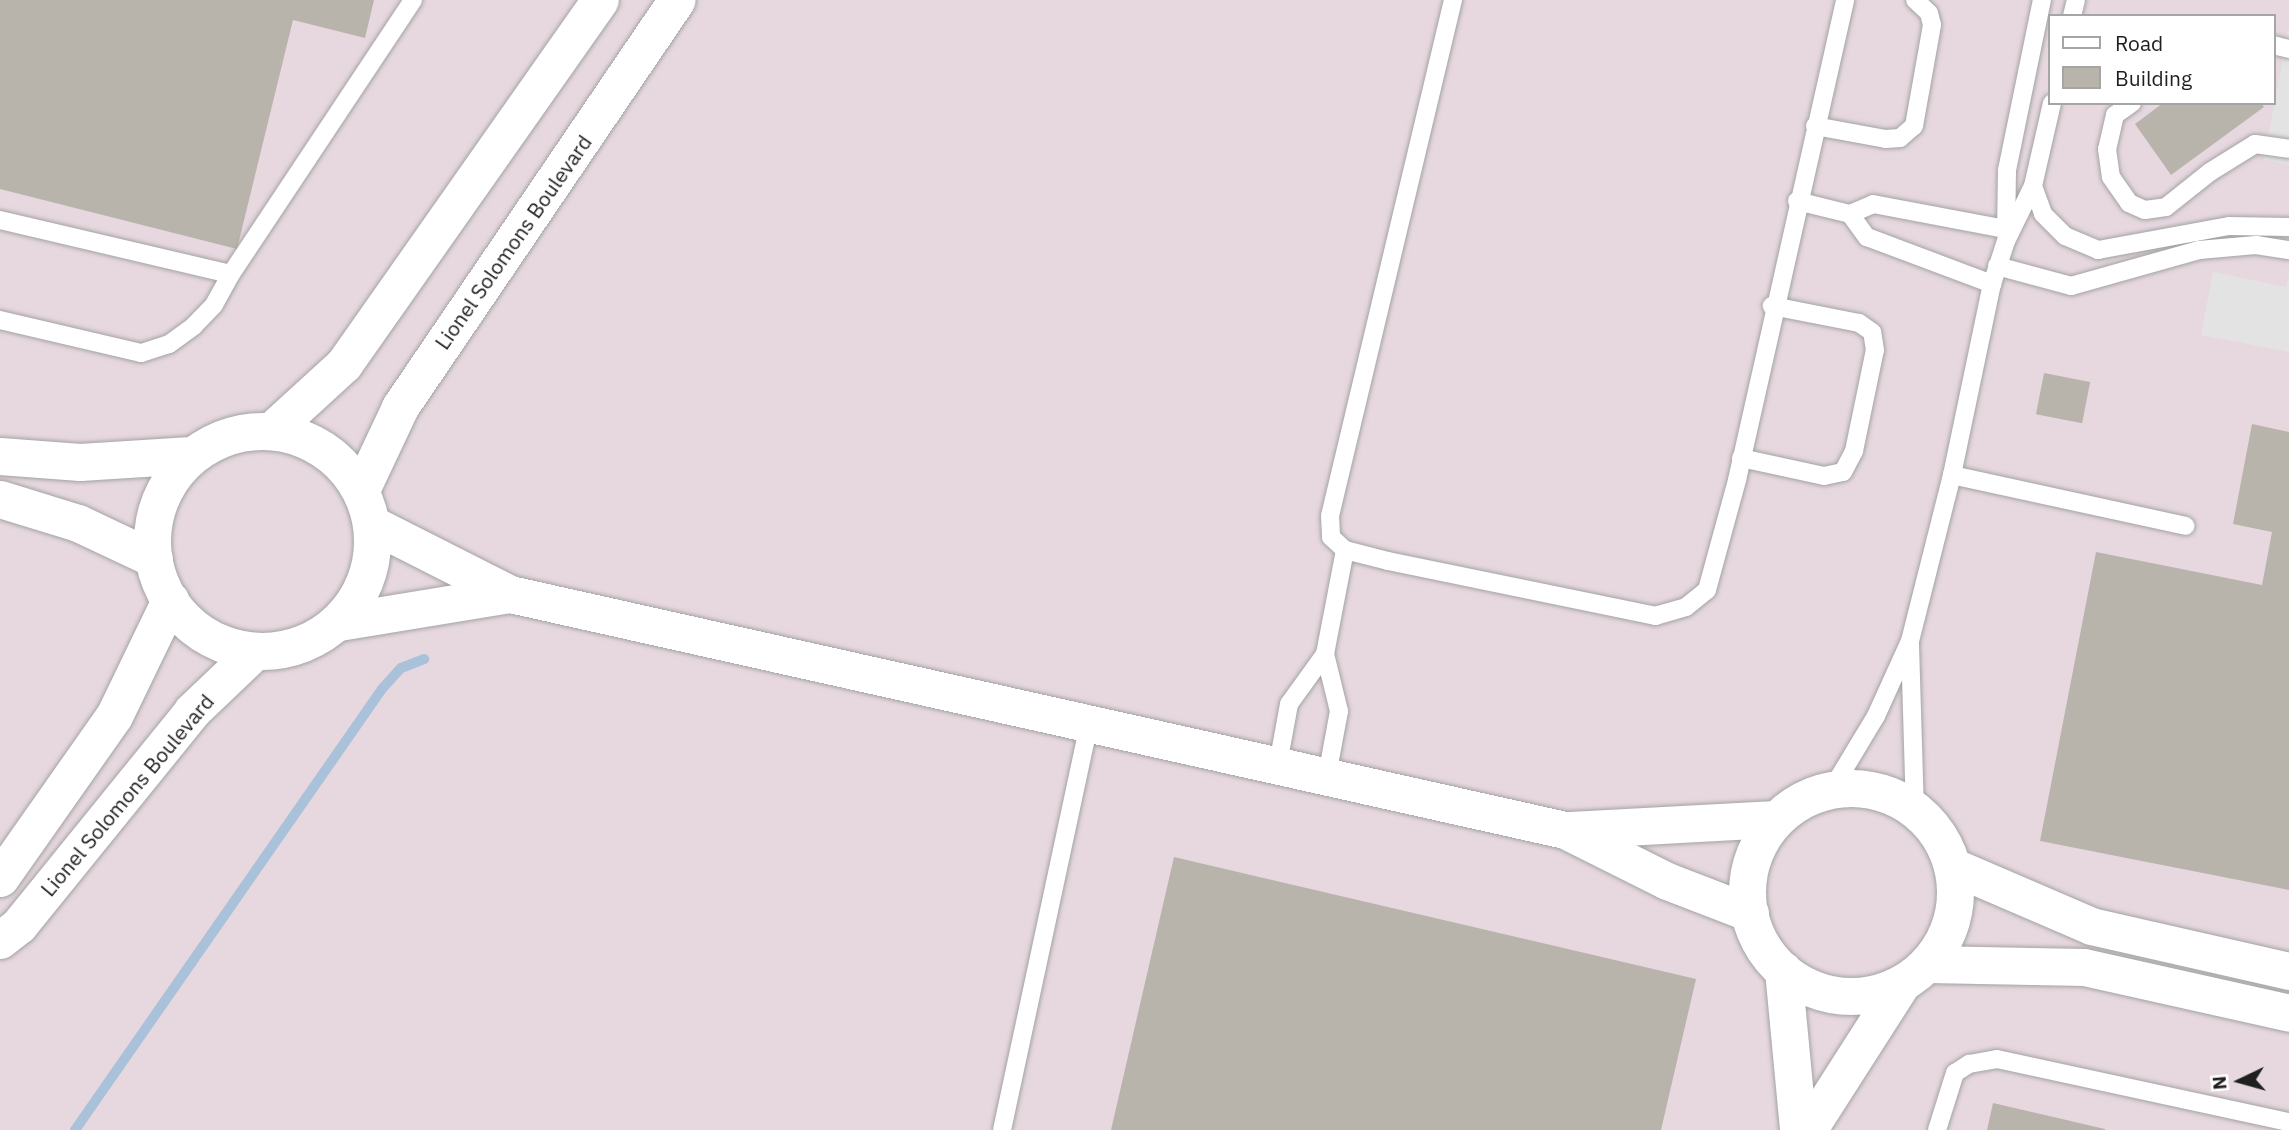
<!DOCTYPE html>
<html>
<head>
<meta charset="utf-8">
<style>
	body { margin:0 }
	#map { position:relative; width:2289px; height:1130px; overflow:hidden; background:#efeee6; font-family:"IBM Plex Sans",sans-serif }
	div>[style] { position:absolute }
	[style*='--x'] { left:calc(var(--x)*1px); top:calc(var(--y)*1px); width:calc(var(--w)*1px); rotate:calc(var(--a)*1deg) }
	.industrial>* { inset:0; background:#e7d8e0 }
	.parking>* { inset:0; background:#e3e3e3 }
	.stream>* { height:10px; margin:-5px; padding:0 5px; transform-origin:5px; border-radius:5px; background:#aac2d9 }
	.building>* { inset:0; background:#b8b4ab; transform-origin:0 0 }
	.roads { filter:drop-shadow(0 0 2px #a3a3a3) drop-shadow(0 0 2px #a3a3a3) }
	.lane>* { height:18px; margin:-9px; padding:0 9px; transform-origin:9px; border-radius:9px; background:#fff }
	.street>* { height:37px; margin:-18.5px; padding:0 18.5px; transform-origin:18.5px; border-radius:18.5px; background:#fff }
	.street>.ring { margin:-18.5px; padding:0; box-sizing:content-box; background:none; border:37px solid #fff; border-radius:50% }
	span { translate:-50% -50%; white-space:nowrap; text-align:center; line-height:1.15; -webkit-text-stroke:5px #fff; paint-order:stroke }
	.street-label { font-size:21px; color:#1f1f1f }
	.legend { position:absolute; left:2048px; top:14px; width:228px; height:91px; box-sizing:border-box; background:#fff; border:2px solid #a5a5a5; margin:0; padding:9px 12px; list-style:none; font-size:21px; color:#1f1f1f }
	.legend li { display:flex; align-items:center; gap:14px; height:35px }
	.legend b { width:35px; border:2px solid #a5a5a5 }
	.north { position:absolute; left:2205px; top:1046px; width:70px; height:70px; -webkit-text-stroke:5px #fff; paint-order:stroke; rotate:265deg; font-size:19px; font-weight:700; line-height:28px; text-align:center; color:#1f1f1f }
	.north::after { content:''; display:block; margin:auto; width:24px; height:32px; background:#1f1f1f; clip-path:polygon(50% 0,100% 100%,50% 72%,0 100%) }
</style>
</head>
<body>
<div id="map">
	<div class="industrial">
		<div style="clip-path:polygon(evenodd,0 0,2289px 0,2289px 1130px,0 1130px,0 0,2049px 16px,2273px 16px,2273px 103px,2049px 103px,2049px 16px)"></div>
	</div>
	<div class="parking">
		<div style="clip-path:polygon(2289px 26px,2289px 165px,2264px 160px)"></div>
		<div style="clip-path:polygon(2213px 272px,2286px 287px,2289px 276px,2289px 352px,2201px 335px)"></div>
	</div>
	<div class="stream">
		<div style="--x:75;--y:1130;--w:537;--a:-55.16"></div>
		<div style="--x:382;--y:689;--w:28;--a:-48"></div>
		<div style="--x:401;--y:668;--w:25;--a:-21"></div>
	</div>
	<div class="building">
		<div style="clip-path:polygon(0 0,374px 0,365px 38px,293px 20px,237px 249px,0 189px)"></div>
		<div style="clip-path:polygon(2163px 103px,2261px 103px,2264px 107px,2171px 175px,2135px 124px)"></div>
		<div style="left:2044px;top:373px;width:47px;height:42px;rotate:11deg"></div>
		<div style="clip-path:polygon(2252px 424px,2289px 432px,2289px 890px,2040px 841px,2096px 552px,2262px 585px,2272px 532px,2233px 524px)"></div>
		<div style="clip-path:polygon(1174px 857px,1696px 979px,1661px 1130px,1111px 1130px)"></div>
		<div style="clip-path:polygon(1993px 1103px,2105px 1129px,2105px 1130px,1987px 1130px)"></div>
	</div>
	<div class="roads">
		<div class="lane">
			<div style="--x:1453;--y:0;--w:530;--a:103.41"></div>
			<div style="--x:1330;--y:516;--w:21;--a:87"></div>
			<div style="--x:1331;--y:537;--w:19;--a:43"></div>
			<div style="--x:1345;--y:550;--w:44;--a:14.3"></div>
			<div style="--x:1388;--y:561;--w:273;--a:11.6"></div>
			<div style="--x:1655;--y:616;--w:32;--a:-16"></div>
			<div style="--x:1686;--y:607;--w:27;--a:-39"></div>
			<div style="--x:1707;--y:590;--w:114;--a:-74.7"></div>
			<div style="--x:1737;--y:480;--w:492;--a:-77.3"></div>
			<div style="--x:2072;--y:16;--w:16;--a:-76"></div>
			<div style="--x:2273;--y:45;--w:16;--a:14"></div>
			<div style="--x:2132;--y:103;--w:21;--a:145"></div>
			<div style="--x:2115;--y:115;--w:35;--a:103"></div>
			<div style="--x:2107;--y:149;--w:28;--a:82"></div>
			<div style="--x:2111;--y:177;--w:32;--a:55"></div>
			<div style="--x:2129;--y:203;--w:17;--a:24"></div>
			<div style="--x:2145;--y:210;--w:21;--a:-8"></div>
			<div style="--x:2166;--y:207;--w:56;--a:-38.5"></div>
			<div style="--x:2210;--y:172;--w:53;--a:-31.9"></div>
			<div style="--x:2255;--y:144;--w:34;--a:8"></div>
			<div style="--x:1815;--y:126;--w:72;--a:10.4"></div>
			<div style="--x:1886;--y:139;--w:14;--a:-4"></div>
			<div style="--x:1900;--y:138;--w:18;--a:-41"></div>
			<div style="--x:1914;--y:126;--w:103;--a:-79.9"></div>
			<div style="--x:1932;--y:25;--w:12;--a:-104"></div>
			<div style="--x:1929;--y:13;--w:19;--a:-137"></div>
			<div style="--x:2033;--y:186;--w:30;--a:70"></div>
			<div style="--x:2043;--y:214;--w:31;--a:45"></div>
			<div style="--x:2065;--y:236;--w:36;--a:23"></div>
			<div style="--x:2098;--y:250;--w:133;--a:-10.4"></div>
			<div style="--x:2229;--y:226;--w:60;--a:1"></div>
			<div style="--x:1797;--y:201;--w:55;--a:13.8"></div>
			<div style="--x:1850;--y:214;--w:25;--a:-23"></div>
			<div style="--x:1873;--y:204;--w:134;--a:10.7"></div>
			<div style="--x:1850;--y:214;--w:29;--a:54"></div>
			<div style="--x:1867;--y:237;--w:134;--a:20.6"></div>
			<div style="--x:0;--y:220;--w:237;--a:13.2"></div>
			<div style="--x:231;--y:274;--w:35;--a:119"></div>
			<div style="--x:214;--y:305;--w:29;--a:134"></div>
			<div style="--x:194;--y:326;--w:31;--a:144"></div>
			<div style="--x:169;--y:344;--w:29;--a:162"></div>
			<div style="--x:141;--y:353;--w:145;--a:-166.8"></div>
			<div style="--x:2006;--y:234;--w:64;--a:-89.1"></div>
			<div style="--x:2007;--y:170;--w:174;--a:-78.4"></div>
			<div style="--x:1997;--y:266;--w:77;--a:15.1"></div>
			<div style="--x:2071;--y:286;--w:133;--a:-15.7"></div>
			<div style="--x:2199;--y:250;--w:57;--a:-5"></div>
			<div style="--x:2256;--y:245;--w:33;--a:9"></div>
			<div style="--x:231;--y:274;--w:329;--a:-56.4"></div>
			<div style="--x:1741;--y:458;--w:85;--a:12.2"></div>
			<div style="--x:1824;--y:476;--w:19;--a:-12"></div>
			<div style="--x:1843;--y:472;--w:24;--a:-62"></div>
			<div style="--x:1854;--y:451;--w:103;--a:-78.3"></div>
			<div style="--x:1875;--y:350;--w:18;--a:-99"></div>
			<div style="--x:1872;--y:332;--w:16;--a:-145"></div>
			<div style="--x:1859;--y:323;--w:89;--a:-168.9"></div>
			<div style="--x:1952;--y:475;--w:239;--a:12.3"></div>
			<div style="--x:1910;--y:644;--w:165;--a:88.3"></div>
			<div style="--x:1325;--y:654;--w:59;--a:76.2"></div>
			<div style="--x:1339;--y:711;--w:66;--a:100.5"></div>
			<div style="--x:1278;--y:764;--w:61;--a:-79.6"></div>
			<div style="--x:1289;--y:704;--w:62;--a:-54.2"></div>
			<div style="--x:1325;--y:654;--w:106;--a:-79.1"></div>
			<div style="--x:1832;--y:789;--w:85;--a:-58.9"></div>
			<div style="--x:1876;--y:716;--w:82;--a:-65.6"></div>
			<div style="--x:1910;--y:641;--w:171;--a:-75.8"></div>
			<div style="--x:1952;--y:475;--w:195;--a:-78.2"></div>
			<div style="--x:1992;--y:284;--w:45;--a:-72"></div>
			<div style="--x:2006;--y:241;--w:61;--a:-63.9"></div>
			<div style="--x:2033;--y:186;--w:85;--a:-77.1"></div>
			<div style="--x:1002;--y:1130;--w:418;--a:-77.9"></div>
			<div style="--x:1937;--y:1130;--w:60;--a:-72.5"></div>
			<div style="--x:1955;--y:1073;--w:17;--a:-33"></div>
			<div style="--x:1969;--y:1064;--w:28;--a:-10"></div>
			<div style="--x:1997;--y:1059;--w:299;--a:12.2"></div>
		</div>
		<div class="street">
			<div style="--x:272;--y:430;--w:98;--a:-42.5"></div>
			<div style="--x:344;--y:364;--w:445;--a:-54.9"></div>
			<div class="ring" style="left:152px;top:431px;width:183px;height:183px"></div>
			<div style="--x:0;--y:456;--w:80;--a:4.3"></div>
			<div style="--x:80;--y:462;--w:111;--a:-3.6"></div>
			<div style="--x:361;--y:490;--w:92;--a:-64.8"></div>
			<div style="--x:400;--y:407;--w:492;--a:-55.8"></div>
			<div style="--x:0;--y:499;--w:82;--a:17.1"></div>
			<div style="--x:78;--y:523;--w:84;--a:25.3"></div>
			<div style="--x:372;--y:524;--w:155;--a:26.9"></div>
			<div style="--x:510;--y:594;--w:1081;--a:12.61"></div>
			<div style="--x:1565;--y:830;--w:114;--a:26.6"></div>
			<div style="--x:1667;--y:881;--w:89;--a:21.1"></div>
			<div style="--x:339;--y:622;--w:173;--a:-9.3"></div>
			<div class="ring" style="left:1747px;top:788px;width:171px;height:171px"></div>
			<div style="--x:1570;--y:830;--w:206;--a:-3.1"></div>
			<div style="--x:1952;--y:866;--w:151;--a:23.3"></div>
			<div style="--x:2091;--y:926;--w:203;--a:12.8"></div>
			<div style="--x:0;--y:878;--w:198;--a:-54.9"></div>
			<div style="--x:114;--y:716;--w:129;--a:-64.2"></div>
			<div style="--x:0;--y:940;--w:24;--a:-38"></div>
			<div style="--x:19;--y:925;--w:275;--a:-51"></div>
			<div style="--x:192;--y:711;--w:87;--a:-43.6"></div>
			<div style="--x:1927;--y:964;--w:157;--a:1.1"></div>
			<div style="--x:2084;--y:967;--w:210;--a:12.6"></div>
			<div style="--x:1783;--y:970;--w:161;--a:84.6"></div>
			<div style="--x:1808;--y:1130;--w:174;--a:-57.4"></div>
		</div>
	</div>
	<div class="street-label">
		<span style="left:513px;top:242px;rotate:-55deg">Lionel Solomons Boulevard</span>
		<span style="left:127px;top:795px;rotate:-50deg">Lionel Solomons Boulevard</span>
	</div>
	<ul class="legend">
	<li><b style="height:9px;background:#fff"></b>Road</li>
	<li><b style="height:19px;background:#b8b4ab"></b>Building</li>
	</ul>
	<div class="north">N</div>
</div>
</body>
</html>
